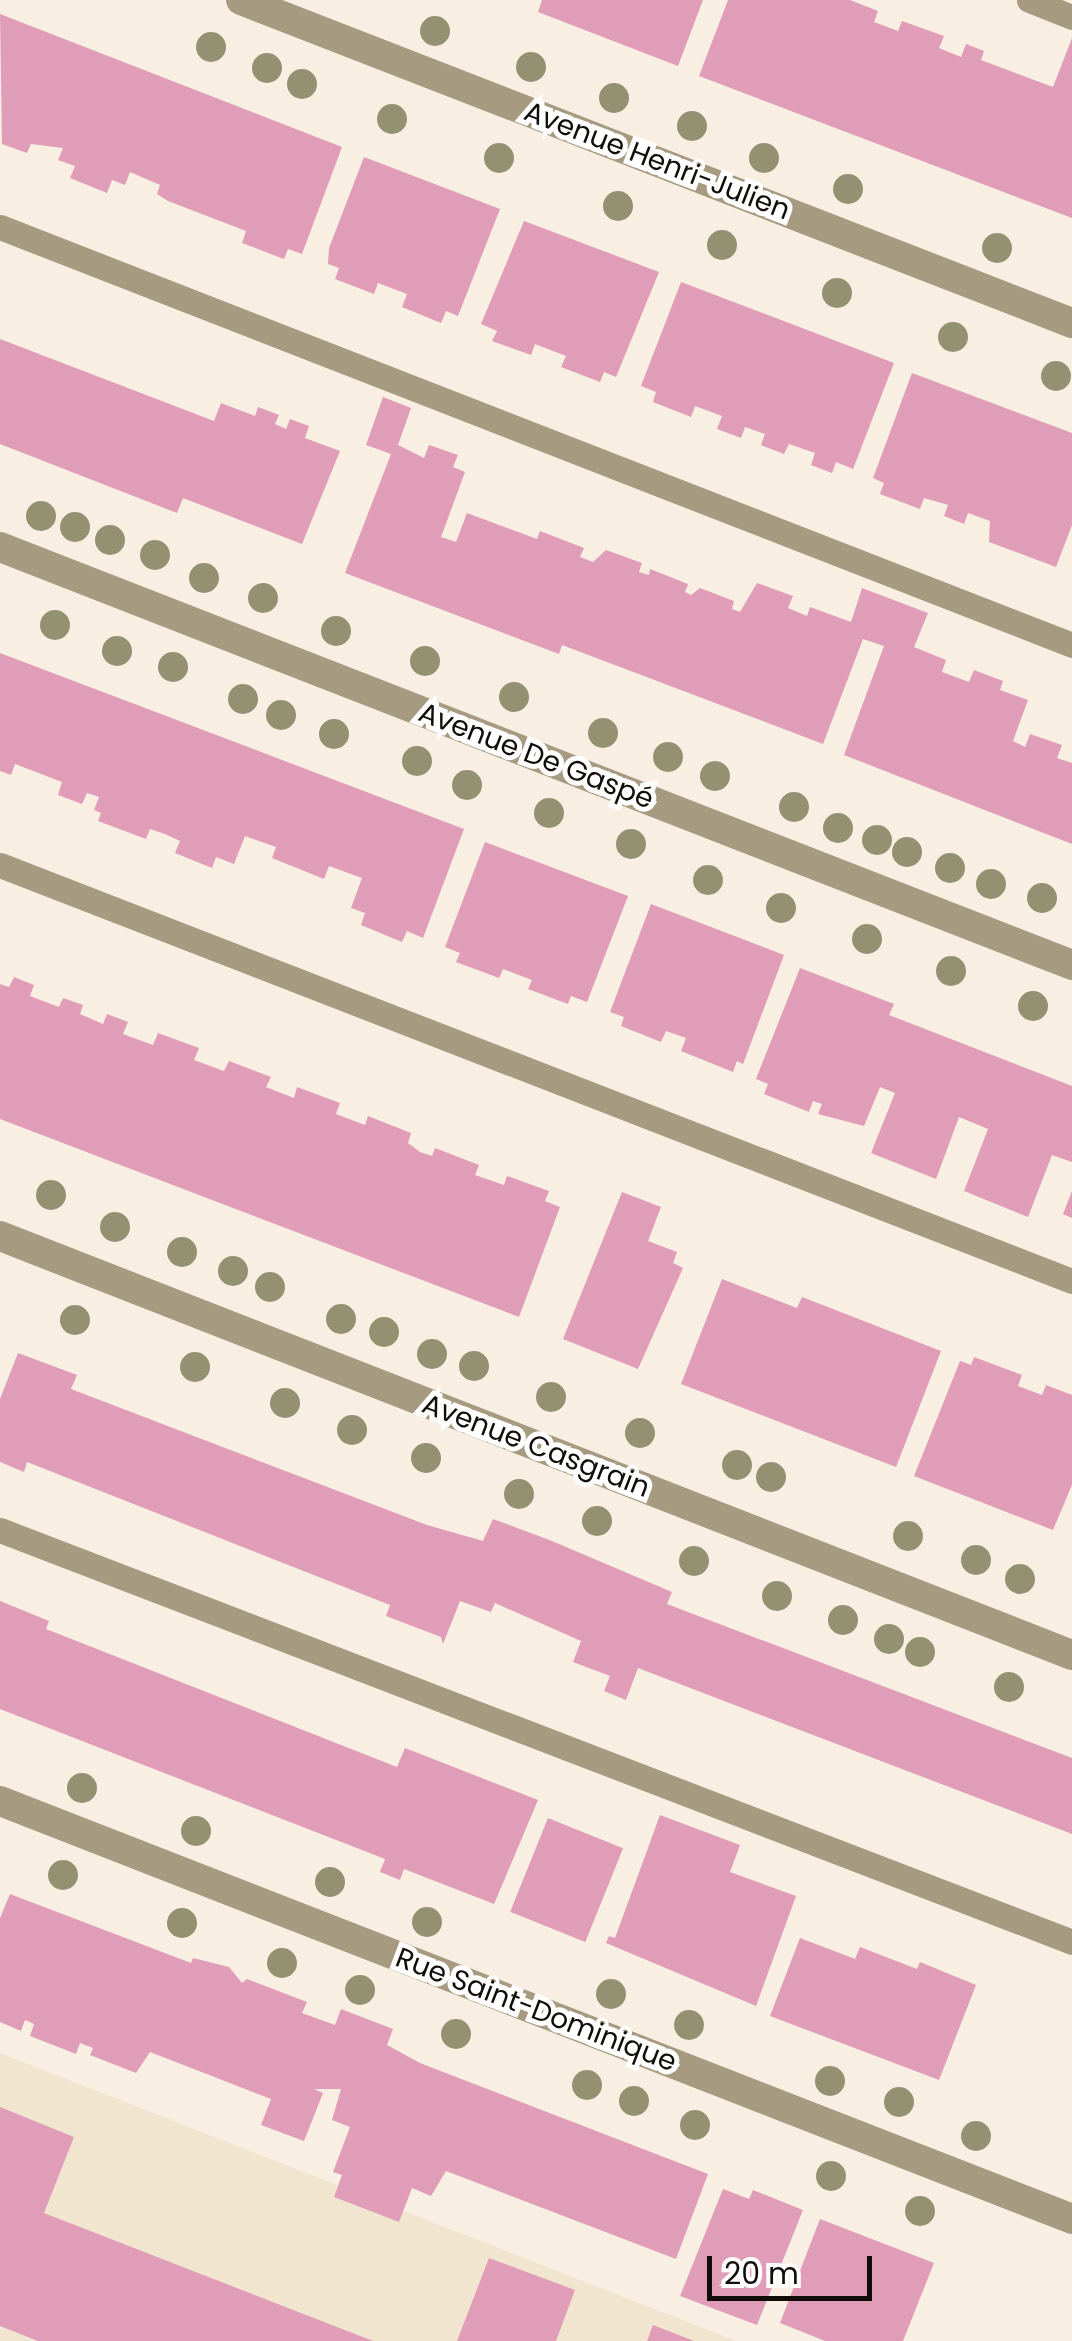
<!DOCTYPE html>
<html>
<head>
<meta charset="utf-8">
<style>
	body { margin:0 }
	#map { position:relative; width:1072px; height:2341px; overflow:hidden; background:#f8efe2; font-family:Poppins,sans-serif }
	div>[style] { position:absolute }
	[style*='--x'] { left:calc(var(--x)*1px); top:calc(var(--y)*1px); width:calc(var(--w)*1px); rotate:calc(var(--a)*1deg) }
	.commercial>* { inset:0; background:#f1e5d0 }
	.building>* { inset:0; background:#df9db8; transform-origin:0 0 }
	.lane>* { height:25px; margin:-12.5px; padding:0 12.5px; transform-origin:12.5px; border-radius:12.5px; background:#a69b81 }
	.street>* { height:30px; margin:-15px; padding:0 15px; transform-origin:15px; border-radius:15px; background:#a69b81 }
	.trees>* { width:30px; height:30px; margin:-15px; border-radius:50%; background:#939171 }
	span { translate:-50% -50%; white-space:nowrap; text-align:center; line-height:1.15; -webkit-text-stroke:10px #fff; paint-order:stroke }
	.street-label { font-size:28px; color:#110e0a }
	.scale { position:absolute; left:707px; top:2256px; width:165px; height:45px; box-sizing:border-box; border:5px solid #110e0a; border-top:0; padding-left:12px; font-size:30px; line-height:35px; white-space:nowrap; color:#110e0a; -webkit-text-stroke:8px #fff; paint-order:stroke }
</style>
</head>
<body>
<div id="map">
	<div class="commercial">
		<div style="clip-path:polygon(0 2053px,736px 2341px,0 2341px)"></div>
	</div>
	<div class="building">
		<div style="clip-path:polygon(542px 0,703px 0,678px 66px,538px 12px)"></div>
		<div style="clip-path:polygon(728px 0,850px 0,878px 11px,874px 22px,898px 31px,902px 21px,944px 36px,939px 48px,961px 57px,966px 44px,984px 51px,981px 60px,1053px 87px,1072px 38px,1072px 218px,699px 76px)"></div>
		<div style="clip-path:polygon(0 14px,342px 147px,302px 254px,288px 249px,284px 259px,242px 243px,246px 231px,168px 201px,157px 194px,160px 185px,130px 172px,125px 185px,112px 180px,107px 193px,70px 178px,75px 166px,58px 160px,63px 148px,31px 144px,27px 153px,2px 144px)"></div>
		<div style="clip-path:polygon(364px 157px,500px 209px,458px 316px,446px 311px,441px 323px,402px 307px,407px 294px,378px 283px,374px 294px,335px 279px,339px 268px,328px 264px,329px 248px)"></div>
		<div style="clip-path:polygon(524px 221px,659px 272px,616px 377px,604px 372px,600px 382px,561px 367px,566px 356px,535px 344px,531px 355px,492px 341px,497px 331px,481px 324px)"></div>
		<div style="clip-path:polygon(681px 282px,894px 363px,853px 469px,836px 462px,832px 473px,811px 465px,815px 453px,789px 444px,784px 454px,761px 445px,765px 434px,745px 427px,741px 438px,717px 429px,722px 416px,695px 406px,691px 417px,653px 402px,656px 392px,641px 386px)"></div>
		<div style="clip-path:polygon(0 339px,214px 421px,221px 403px,255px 416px,258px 407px,279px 415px,275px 424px,286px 429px,290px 419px,309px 426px,305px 438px,340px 451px,302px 544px,183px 498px,177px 513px,0 444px)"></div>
		<div style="clip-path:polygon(912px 373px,1072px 433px,1072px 525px,1056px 567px,989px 542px,990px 521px,968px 513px,964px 524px,944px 516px,948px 505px,924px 498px,920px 509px,880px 494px,884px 483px,873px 478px)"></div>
		<div style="clip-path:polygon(383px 397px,411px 408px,398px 445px,424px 458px,429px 445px,458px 455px,453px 467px,465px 472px,441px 537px,456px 542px,467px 513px,537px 539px,540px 531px,584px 548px,580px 557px,593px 562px,606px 550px,642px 563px,639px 572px,649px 575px,650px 569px,688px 584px,685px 592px,691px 595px,700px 588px,734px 601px,732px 609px,740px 612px,757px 583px,793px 596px,788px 608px,807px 616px,810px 607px,851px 622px,862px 588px,928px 613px,914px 647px,946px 660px,942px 672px,969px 682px,974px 670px,1003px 681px,1000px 690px,1028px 700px,1013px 741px,1025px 747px,1030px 734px,1062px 745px,1057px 758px,1072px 763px,1072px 844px,844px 755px,884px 646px,863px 639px,823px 744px,562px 645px,559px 654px,345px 573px,391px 454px,366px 445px)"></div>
		<div style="clip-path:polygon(0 653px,464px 829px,423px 938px,407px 931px,402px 942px,361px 925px,365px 913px,351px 908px,362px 878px,329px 866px,324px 879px,272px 858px,276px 847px,245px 836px,234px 864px,216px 857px,212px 868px,175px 853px,180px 841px,165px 834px,150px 829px,146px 839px,98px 821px,101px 813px,94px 810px,99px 797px,87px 793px,82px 804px,58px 795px,62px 782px,15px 764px,11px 775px,0 771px)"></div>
		<div style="clip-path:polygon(485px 842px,628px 896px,587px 1002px,571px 996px,568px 1004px,528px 989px,532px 980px,503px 969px,499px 978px,456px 962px,460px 953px,445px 947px)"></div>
		<div style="clip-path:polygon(651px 904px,784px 955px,743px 1064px,737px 1061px,733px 1072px,681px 1051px,686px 1038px,666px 1031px,661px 1042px,621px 1026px,624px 1017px,610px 1012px)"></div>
		<div style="clip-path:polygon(800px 968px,894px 1004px,889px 1015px,1072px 1086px,1072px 1162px,1052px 1155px,1028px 1217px,964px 1191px,988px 1129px,959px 1117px,936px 1179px,871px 1153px,895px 1093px,880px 1087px,864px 1126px,818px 1114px,822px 1104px,813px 1101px,809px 1112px,764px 1094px,768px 1084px,756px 1079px)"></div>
		<div style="clip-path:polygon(14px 977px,34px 985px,30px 996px,59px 1007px,63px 998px,83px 1005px,80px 1014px,103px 1024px,107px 1014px,128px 1022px,123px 1034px,153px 1045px,158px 1033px,199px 1048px,194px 1060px,224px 1071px,229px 1061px,271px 1077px,266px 1087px,281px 1093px,294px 1098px,297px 1087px,340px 1103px,336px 1114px,365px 1125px,368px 1116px,411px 1133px,408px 1143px,420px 1152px,432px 1156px,435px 1148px,479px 1165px,475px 1175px,504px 1185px,507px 1176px,549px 1191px,545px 1201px,560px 1207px,519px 1317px,0 1119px,0 984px,9px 987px)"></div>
		<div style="clip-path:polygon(1072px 1191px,1072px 1218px,1063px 1214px)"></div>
		<div style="clip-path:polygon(622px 1192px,661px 1207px,648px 1241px,677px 1252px,673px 1263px,683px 1268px,638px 1369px,563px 1339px)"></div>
		<div style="clip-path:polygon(722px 1279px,797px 1308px,802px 1297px,941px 1351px,896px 1467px,681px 1384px)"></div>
		<div style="clip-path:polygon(18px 1353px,77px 1375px,71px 1389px,427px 1525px,483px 1541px,493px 1519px,552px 1541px,672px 1592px,667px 1604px,1072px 1758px,1072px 1834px,638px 1668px,626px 1700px,604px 1691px,610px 1676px,573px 1662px,581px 1641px,495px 1603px,491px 1612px,460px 1601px,443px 1644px,441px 1637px,386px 1616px,390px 1605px,27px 1462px,24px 1472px,0 1462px,0 1399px)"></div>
		<div style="clip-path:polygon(974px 1357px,1022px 1375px,1018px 1386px,1042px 1395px,1046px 1385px,1072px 1395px,1072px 1485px,1053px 1530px,914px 1476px,960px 1361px,971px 1365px)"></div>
		<div style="clip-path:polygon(0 1601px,49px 1621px,46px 1629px,397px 1767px,405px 1748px,538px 1800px,494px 1904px,404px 1869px,400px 1880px,380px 1872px,385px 1859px,0 1709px)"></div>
		<div style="clip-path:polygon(660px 1815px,740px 1845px,730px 1872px,796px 1896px,756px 2006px,606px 1943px,609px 1936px,615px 1938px)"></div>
		<div style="left:548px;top:1818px;width:81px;height:101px;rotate:22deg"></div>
		<div style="clip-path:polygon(10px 1894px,191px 1963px,193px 1958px,229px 1967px,242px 1983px,247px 1979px,307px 2002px,302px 2013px,335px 2025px,341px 2009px,393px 2029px,387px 2045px,420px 2063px,708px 2174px,676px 2259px,446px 2171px,431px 2196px,412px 2188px,399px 2222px,334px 2197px,342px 2175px,333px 2172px,350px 2127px,332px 2120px,341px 2089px,314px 2089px,323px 2093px,304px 2141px,261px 2125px,271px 2099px,150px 2052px,136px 2073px,90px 2055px,93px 2048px,80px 2043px,76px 2054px,30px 2036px,34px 2024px,25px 2020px,21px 2031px,0 2022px,0 1918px)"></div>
		<div style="clip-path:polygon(800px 1938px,855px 1959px,860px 1947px,917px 1969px,920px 1962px,976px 1985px,939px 2080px,770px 2016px)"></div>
		<div style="clip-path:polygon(0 2107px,74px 2137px,44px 2213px,373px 2341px,38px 2341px,0 2326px)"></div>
		<div style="clip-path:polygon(723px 2189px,749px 2199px,753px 2190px,803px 2210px,757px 2325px,680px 2296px)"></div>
		<div style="clip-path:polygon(820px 2219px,934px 2263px,903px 2341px,825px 2341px,780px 2323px)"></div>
		<div style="clip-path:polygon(489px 2258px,575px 2290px,556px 2341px,457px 2341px)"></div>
		<div style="clip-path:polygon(653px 2325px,694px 2341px,647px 2341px)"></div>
	</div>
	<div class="lane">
		<div style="--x:1029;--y:0;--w:46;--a:21.6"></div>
		<div style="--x:0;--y:227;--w:1151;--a:21.3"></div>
		<div style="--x:0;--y:865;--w:1150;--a:21.21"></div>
		<div style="--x:0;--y:1530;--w:1148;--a:21.02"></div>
	</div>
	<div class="street">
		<div style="--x:241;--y:0;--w:892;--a:21.24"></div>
		<div style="--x:0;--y:547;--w:1151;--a:21.3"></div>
		<div style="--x:0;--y:1236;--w:1151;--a:21.35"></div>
		<div style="--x:0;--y:1801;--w:1151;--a:21.3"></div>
	</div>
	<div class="trees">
		<div style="left:435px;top:31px"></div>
		<div style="left:211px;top:47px"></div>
		<div style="left:531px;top:67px"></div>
		<div style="left:267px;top:68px"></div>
		<div style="left:302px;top:84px"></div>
		<div style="left:614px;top:98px"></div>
		<div style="left:392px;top:119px"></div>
		<div style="left:692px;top:126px"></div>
		<div style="left:499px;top:158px"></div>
		<div style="left:764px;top:158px"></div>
		<div style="left:848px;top:189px"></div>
		<div style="left:618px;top:206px"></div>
		<div style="left:722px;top:245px"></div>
		<div style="left:997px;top:248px"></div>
		<div style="left:837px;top:293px"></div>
		<div style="left:953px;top:337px"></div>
		<div style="left:1056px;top:376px"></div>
		<div style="left:41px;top:516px"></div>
		<div style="left:75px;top:527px"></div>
		<div style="left:110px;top:540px"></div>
		<div style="left:155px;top:555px"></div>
		<div style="left:204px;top:578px"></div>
		<div style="left:263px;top:598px"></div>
		<div style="left:55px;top:625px"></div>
		<div style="left:336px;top:631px"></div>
		<div style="left:117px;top:651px"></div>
		<div style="left:425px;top:661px"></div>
		<div style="left:173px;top:667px"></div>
		<div style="left:514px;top:697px"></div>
		<div style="left:243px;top:699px"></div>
		<div style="left:281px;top:715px"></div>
		<div style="left:603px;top:733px"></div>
		<div style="left:334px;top:734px"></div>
		<div style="left:668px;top:757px"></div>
		<div style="left:417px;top:761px"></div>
		<div style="left:715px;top:776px"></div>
		<div style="left:467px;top:785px"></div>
		<div style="left:794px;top:807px"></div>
		<div style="left:549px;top:813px"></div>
		<div style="left:838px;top:828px"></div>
		<div style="left:877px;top:840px"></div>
		<div style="left:631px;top:844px"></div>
		<div style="left:907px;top:852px"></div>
		<div style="left:950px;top:868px"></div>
		<div style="left:708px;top:880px"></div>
		<div style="left:991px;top:884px"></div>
		<div style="left:1042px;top:898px"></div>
		<div style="left:781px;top:908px"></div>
		<div style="left:867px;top:939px"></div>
		<div style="left:951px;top:971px"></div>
		<div style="left:1033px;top:1006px"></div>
		<div style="left:51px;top:1195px"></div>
		<div style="left:115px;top:1227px"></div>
		<div style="left:182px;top:1252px"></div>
		<div style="left:233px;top:1271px"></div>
		<div style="left:270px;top:1287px"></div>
		<div style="left:341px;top:1319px"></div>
		<div style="left:75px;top:1320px"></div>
		<div style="left:384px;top:1332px"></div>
		<div style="left:432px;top:1354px"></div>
		<div style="left:474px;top:1366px"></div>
		<div style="left:195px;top:1367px"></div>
		<div style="left:551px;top:1397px"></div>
		<div style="left:285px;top:1403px"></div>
		<div style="left:352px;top:1430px"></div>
		<div style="left:640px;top:1433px"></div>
		<div style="left:426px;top:1458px"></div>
		<div style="left:737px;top:1465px"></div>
		<div style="left:771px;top:1477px"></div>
		<div style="left:519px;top:1494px"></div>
		<div style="left:597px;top:1521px"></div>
		<div style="left:908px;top:1536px"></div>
		<div style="left:976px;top:1560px"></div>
		<div style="left:694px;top:1561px"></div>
		<div style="left:1020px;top:1579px"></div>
		<div style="left:777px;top:1596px"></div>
		<div style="left:843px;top:1620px"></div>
		<div style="left:889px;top:1639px"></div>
		<div style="left:920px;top:1652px"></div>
		<div style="left:1009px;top:1687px"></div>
		<div style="left:82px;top:1788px"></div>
		<div style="left:196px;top:1831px"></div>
		<div style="left:63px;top:1875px"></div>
		<div style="left:330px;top:1882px"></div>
		<div style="left:427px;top:1922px"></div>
		<div style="left:182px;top:1923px"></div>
		<div style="left:282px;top:1963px"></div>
		<div style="left:360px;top:1990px"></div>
		<div style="left:611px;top:1994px"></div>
		<div style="left:689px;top:2025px"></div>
		<div style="left:456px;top:2034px"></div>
		<div style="left:830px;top:2081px"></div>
		<div style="left:587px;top:2085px"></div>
		<div style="left:634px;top:2101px"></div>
		<div style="left:899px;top:2102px"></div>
		<div style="left:695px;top:2125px"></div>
		<div style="left:976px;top:2136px"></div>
		<div style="left:831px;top:2176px"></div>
		<div style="left:920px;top:2211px"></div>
	</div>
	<div class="street-label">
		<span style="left:657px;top:161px;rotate:21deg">Avenue Henri-Julien</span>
		<span style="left:536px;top:756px;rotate:21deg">Avenue De Gaspé</span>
		<span style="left:536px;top:1446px;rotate:21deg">Avenue Casgrain</span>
		<span style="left:536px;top:2010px;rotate:21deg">Rue Saint-Dominique</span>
	</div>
	<div class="scale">20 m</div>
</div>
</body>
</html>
